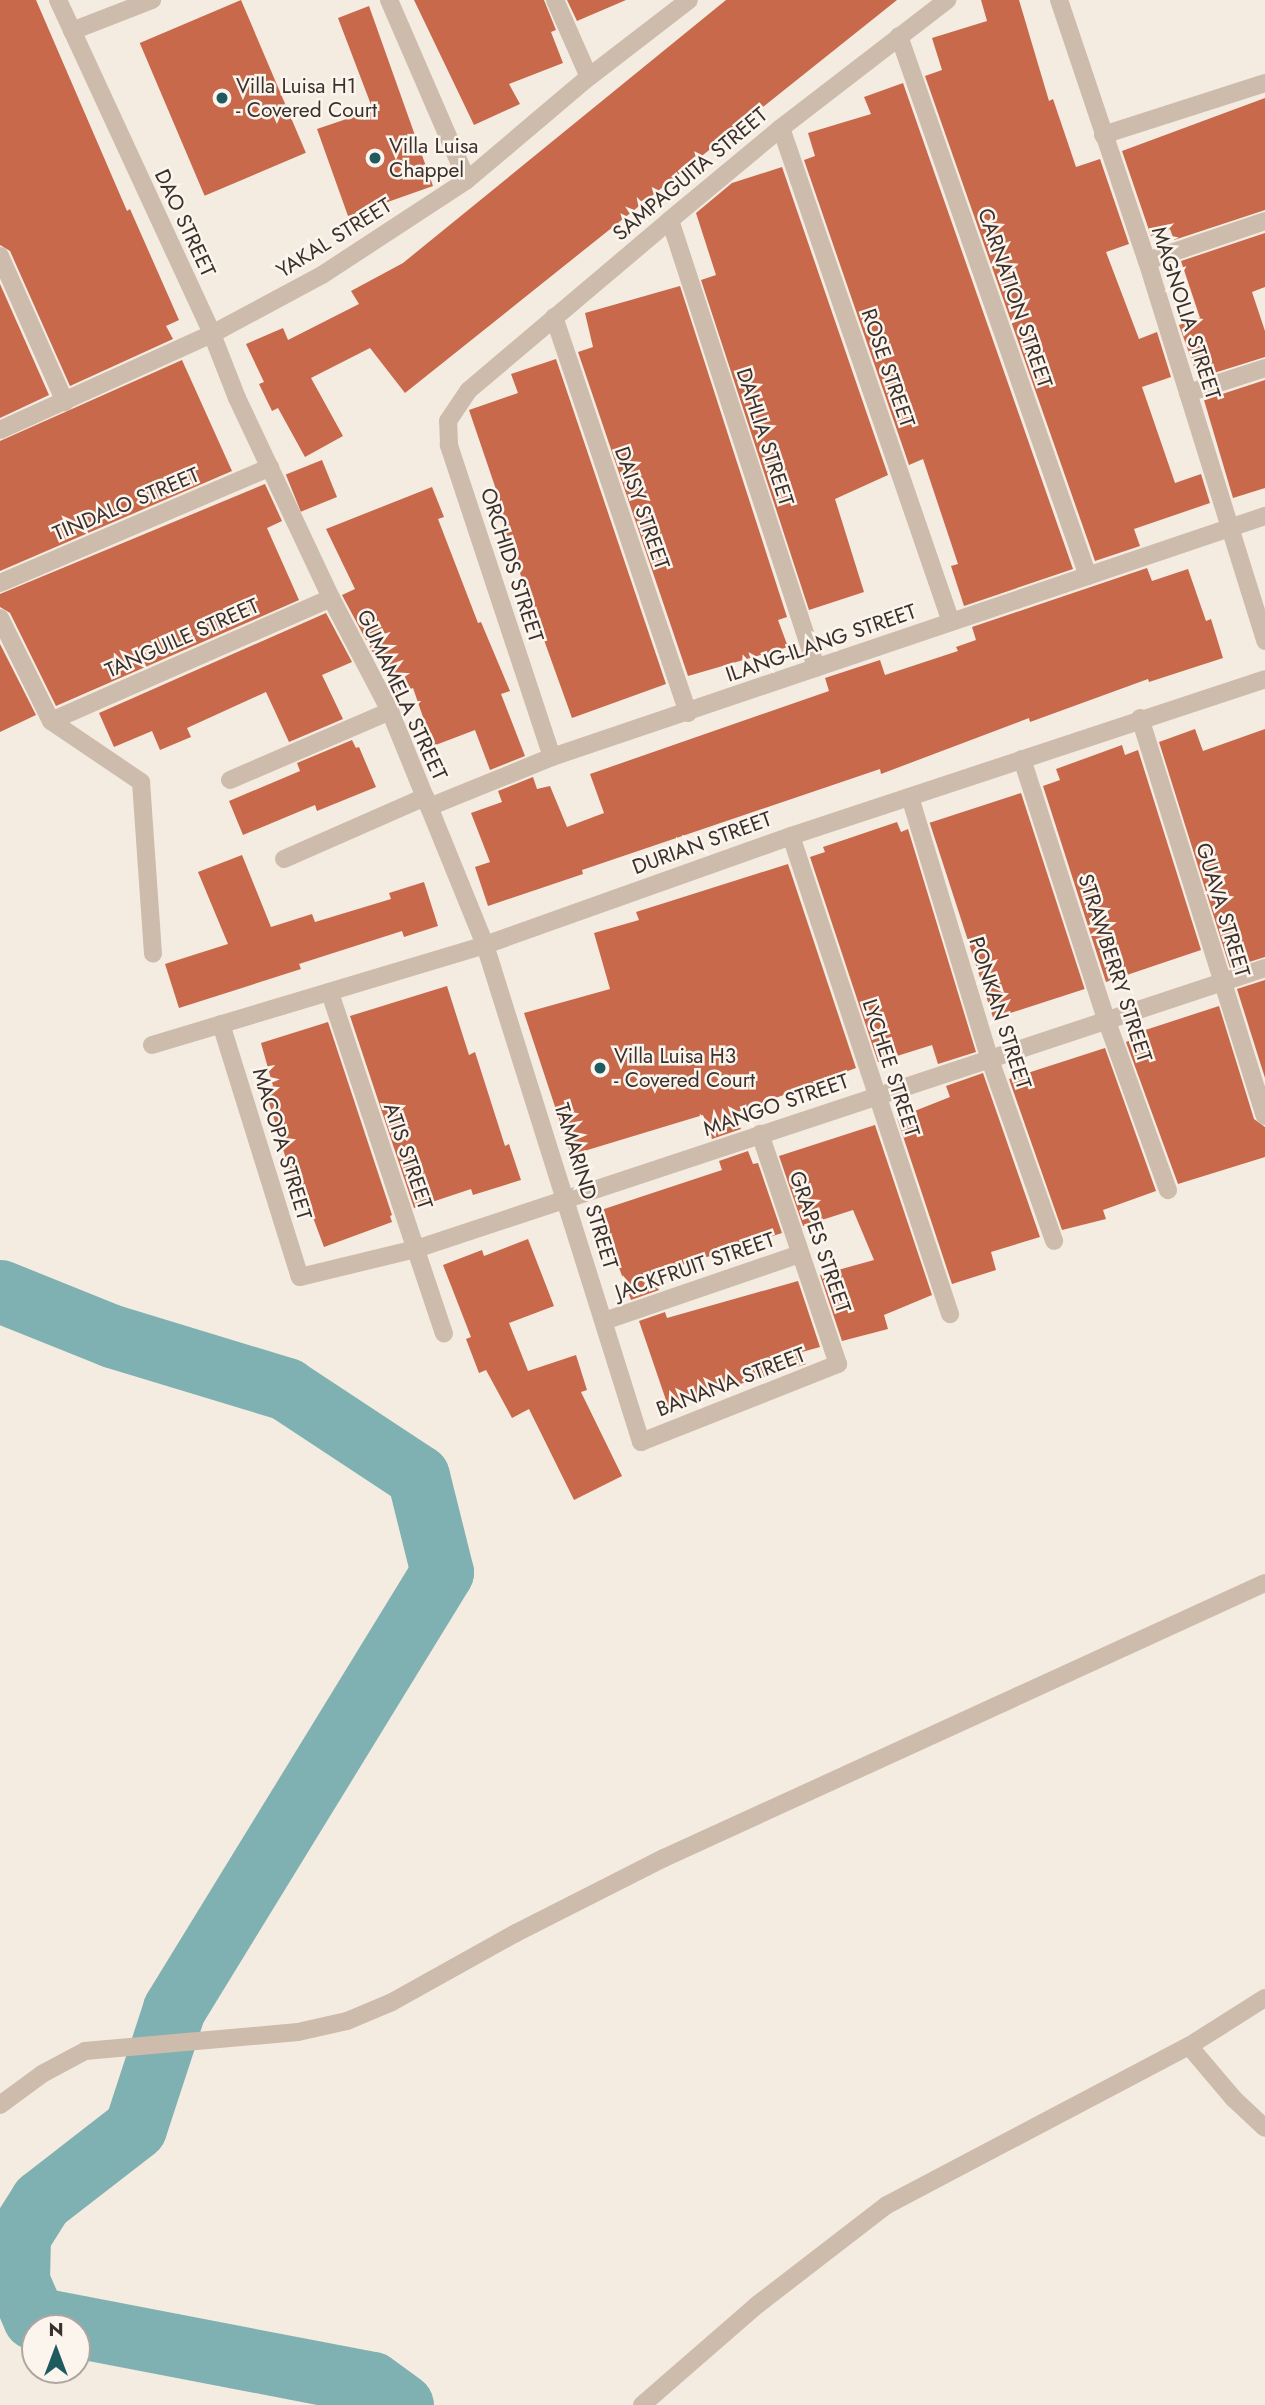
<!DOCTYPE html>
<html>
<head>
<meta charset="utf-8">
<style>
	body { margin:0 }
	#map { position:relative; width:1265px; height:2405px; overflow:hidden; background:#f4ebe1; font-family:Jost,sans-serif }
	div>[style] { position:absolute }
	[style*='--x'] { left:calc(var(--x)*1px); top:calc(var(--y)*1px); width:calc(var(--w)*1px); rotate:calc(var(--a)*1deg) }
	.river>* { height:63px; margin:-31.5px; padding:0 31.5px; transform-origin:31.5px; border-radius:31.5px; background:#7fb0b2 }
	.building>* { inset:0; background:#c8694b; transform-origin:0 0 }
	.service>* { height:18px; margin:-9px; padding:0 9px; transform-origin:9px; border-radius:9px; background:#cdbbac }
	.minor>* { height:18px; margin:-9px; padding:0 9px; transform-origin:9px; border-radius:9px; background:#cdbbac }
	.dots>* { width:19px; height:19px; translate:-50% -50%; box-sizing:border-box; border:4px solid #fbf5ee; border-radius:50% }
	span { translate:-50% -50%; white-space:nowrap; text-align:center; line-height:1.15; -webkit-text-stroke:5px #fbf5ee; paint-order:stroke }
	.poi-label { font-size:21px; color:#3b302b }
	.left { translate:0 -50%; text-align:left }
	.street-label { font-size:21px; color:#3b302b }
	.north { position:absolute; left:21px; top:2314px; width:70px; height:70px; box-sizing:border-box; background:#fbf5ee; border:2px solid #aea6a0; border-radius:50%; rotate:0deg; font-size:19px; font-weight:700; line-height:28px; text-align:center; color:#3b302b }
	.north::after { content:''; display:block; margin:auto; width:24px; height:32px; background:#1f5a5e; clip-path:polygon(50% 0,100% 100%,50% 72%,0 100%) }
</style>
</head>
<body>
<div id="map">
	<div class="river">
		<div style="--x:0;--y:1291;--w:121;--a:21.9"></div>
		<div style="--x:112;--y:1336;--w:182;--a:16.9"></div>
		<div style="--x:286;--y:1389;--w:158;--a:33.4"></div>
		<div style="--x:418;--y:1476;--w:99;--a:76"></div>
		<div style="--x:442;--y:1572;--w:513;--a:121.52"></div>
		<div style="--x:174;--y:2009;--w:125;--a:108.1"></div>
		<div style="--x:135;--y:2128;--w:119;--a:142.2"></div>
		<div style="--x:41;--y:2201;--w:41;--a:122.2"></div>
		<div style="--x:19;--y:2236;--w:45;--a:91.3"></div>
		<div style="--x:18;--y:2281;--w:40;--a:66.6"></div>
		<div style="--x:34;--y:2318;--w:344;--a:10.9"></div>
		<div style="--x:372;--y:2383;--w:37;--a:36"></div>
	</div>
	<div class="building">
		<div style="clip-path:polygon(0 0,36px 0,127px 211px,130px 209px,179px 320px,166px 326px,173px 339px,70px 386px,10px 251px,0 245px)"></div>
		<div style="left:241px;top:0;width:166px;height:110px;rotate:67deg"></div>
		<div style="clip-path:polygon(414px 0,544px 0,556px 30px,551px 32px,563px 63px,509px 84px,520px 104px,474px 125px)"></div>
		<div style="clip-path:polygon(567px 0,626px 0,577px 21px)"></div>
		<div style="clip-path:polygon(726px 0,897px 0,405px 393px,370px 348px,311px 378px,343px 436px,305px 457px,278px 408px,272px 411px,259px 384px,264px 382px,246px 344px,283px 328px,288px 340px,359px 304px,351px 291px,403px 263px)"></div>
		<div style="clip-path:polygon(981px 0,1019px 0,1049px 101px,1053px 99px,1076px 167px,1100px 159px,1129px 244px,1106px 252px,1139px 339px,1157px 332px,1171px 377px,1142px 387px,1175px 483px,1201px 474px,1210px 503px,1134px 529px,1140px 546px,1095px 561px,925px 76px,942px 70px,932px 38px,987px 21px)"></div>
		<div style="clip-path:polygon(369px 6px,433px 186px,348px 216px,317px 129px,373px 110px,338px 18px)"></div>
		<div style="clip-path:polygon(903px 83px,1073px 569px,964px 606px,951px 566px,958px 564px,923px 459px,909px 465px,804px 160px,815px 156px,808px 133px,871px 114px,864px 97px)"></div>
		<div style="clip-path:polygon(1265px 98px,1265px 210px,1174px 240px,1170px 229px,1151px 236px,1122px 151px)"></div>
		<div style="clip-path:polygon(782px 167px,888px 475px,835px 499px,864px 592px,809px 610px,701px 280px,716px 275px,696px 213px,732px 183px)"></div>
		<div style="clip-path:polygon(1265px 233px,1265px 287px,1252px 292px,1265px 331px,1265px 357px,1198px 378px,1179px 325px,1200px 318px,1181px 261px)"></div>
		<div style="clip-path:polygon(0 284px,49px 395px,0 418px)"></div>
		<div style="clip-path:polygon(680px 286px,787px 617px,778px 620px,788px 647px,688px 676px,578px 352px,593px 347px,585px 313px)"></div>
		<div style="clip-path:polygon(556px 359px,666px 684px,572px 718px,498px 512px,503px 510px,469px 410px,518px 393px,511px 374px)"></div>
		<div style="clip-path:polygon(182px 360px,232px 471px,0 571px,0 441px)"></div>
		<div style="clip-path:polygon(1265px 380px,1265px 488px,1233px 498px,1204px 400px)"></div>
		<div style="left:322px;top:460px;width:40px;height:39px;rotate:68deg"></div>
		<div style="clip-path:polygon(265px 484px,282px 521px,267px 528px,299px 600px,56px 706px,10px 613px,0 607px,0 594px)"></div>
		<div style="clip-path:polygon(432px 487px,444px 517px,438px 519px,478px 623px,481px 622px,510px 691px,501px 694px,525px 756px,490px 770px,475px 730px,433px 746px,413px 688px,396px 694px,379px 650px,373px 653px,342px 595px,355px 589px,326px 529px)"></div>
		<div style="clip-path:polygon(1147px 568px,1152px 581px,1188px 569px,1206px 621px,1211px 619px,1223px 658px,1149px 682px,1148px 679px,1030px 722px,1029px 718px,881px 774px,880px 769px,582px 870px,583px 874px,488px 906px,475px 867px,490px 862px,471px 813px,502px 802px,498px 791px,533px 777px,537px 789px,550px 786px,567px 827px,604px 813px,590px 774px,829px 691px,825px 678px,880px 660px,885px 675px,958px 651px,956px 647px,976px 640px,972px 627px)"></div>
		<div style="clip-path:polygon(326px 613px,352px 662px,322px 675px,343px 719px,289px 742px,266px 692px,187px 728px,191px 737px,160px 750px,152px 731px,114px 747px,99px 713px)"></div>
		<div style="clip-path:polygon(0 644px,36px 715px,0 732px)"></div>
		<div style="clip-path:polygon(1195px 729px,1203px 751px,1265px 729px,1265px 957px,1230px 968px,1159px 742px)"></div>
		<div style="clip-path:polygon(352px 740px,356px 748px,359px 747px,376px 787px,317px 811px,315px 805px,243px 835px,229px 801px,300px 771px,297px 763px)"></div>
		<div style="clip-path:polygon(1122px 745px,1125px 755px,1138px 750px,1201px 950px,1106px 982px,1043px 786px,1060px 780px,1056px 769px)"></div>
		<div style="left:1021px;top:793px;width:206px;height:96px;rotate:72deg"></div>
		<div style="clip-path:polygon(897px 822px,901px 832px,908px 829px,976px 1052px,938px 1064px,932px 1045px,878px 1062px,810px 857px,825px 852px,823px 847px)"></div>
		<div style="clip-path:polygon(242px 855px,271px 927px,312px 914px,315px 922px,391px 899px,389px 893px,424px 882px,438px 926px,404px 937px,402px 931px,299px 964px,301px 969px,179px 1008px,165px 964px,228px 944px,198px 872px)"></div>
		<div style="clip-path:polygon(788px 864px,856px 1068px,735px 1113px,741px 1129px,712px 1139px,703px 1115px,571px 1155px,524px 1013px,610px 989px,594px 933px,639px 920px,636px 912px)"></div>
		<div style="clip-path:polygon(1265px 980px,1265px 1078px,1237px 989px)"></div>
		<div style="clip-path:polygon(447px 986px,469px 1055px,475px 1052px,505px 1146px,509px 1144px,521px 1180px,473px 1195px,471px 1189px,414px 1208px,350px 1016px)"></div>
		<div style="clip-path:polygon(1219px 1006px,1254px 1119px,1265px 1127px,1265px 1157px,1178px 1184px,1126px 1042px,1131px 1040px,1130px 1035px)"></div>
		<div style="clip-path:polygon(328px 1022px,392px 1215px,390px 1216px,392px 1222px,324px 1247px,305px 1196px,298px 1199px,265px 1089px,273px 1086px,261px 1043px)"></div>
		<div style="clip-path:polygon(1105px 1048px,1156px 1191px,1103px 1210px,1106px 1219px,1062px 1230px,1009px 1079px)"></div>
		<div style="clip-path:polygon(983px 1073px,1040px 1237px,991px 1252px,996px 1270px,952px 1284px,897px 1118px,950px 1097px,946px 1086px)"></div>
		<div style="clip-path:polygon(875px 1125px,932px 1295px,884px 1315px,888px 1329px,842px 1341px,820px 1275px,874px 1260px,853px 1210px,803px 1226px,779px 1156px)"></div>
		<div style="clip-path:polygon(748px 1151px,753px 1164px,758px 1163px,782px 1233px,654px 1274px,659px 1290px,631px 1300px,598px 1211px,722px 1170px,719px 1161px)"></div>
		<div style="clip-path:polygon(528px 1239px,554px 1306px,509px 1323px,528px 1371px,576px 1355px,587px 1390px,581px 1392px,622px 1476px,574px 1500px,529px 1409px,512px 1418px,486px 1370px,479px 1373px,466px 1339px,471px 1337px,443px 1265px,482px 1250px,484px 1256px)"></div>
		<div style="clip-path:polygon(798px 1281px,820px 1347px,802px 1352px,806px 1364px,668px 1406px,639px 1321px,665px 1312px,667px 1318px)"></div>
	</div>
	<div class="service">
		<div style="--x:284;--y:859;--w:154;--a:-23.7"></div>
	</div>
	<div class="minor">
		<div style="--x:58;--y:0;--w:368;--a:65.2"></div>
		<div style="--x:212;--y:334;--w:69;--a:68.7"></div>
		<div style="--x:237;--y:398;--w:221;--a:64.8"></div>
		<div style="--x:331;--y:598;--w:127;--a:62.4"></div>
		<div style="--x:390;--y:711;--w:93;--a:67.9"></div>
		<div style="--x:425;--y:797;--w:160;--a:67.9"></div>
		<div style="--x:485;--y:945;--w:521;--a:72.57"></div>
		<div style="--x:641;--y:1442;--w:212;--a:-21.6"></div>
		<div style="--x:838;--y:1364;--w:243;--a:-108.7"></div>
		<div style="--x:389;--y:0;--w:196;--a:66.6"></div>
		<div style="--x:555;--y:0;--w:84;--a:66.2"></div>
		<div style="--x:1059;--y:0;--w:275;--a:71.4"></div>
		<div style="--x:1147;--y:261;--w:398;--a:72.7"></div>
		<div style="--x:72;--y:31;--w:86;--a:-21.2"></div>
		<div style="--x:899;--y:36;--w:572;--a:70.71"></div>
		<div style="--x:781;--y:128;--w:522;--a:71.01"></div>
		<div style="--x:1103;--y:135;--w:170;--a:-17.8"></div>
		<div style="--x:670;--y:220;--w:471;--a:71.9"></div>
		<div style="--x:0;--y:256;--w:160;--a:66"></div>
		<div style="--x:1147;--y:261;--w:125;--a:-18.7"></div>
		<div style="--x:554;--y:317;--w:418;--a:71.3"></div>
		<div style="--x:1188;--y:393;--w:81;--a:-18"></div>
		<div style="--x:0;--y:430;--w:233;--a:-24.4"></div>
		<div style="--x:212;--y:334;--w:125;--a:-28.2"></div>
		<div style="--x:322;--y:275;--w:173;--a:-33.2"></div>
		<div style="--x:467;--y:180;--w:160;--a:-40.2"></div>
		<div style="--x:589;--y:77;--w:126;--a:-37.6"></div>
		<div style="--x:0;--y:583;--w:294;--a:-23.2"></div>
		<div style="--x:0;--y:618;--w:115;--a:63.7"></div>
		<div style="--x:51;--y:721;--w:109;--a:34.1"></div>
		<div style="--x:141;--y:782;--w:172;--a:86"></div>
		<div style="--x:1140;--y:718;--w:417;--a:72.6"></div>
		<div style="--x:51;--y:721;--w:306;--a:-23.7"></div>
		<div style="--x:552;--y:757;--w:329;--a:-108.3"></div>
		<div style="--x:449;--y:445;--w:24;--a:-92"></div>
		<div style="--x:448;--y:421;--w:37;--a:-56"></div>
		<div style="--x:469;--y:390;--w:263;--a:-40.2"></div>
		<div style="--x:670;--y:220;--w:144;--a:-39.7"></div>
		<div style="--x:781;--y:128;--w:210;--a:-37.6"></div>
		<div style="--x:1022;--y:759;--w:273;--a:72.1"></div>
		<div style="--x:1106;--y:1019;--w:182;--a:70.1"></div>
		<div style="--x:230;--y:780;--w:174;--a:-23.3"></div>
		<div style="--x:910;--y:797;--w:272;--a:73.1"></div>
		<div style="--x:989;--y:1057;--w:195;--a:70.5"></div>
		<div style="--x:429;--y:807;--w:133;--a:-22.1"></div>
		<div style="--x:552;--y:757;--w:753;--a:-18.68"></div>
		<div style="--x:791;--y:836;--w:504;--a:71.6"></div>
		<div style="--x:330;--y:993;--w:359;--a:71.5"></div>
		<div style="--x:221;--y:1024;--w:265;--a:72.7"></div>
		<div style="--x:300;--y:1277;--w:119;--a:-13.6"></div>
		<div style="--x:416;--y:1249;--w:894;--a:-18.31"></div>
		<div style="--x:152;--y:1045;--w:348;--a:-16.7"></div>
		<div style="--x:485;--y:945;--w:325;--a:-19.6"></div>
		<div style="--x:791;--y:836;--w:499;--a:-18.3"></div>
		<div style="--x:604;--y:1321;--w:207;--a:-18.9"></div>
		<div style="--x:1189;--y:2046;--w:70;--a:49.7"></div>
		<div style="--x:1234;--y:2099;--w:42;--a:43.1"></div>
		<div style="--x:0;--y:2105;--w:52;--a:-36.4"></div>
		<div style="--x:42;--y:2074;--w:49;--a:-28.1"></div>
		<div style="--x:85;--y:2051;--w:214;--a:-5.1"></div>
		<div style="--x:298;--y:2032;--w:50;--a:-12.7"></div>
		<div style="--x:347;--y:2021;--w:49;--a:-22.9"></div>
		<div style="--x:392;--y:2002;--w:142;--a:-29.1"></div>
		<div style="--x:516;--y:1933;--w:166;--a:-26.9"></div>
		<div style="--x:664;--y:1858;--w:661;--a:-24.59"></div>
		<div style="--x:642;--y:2405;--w:152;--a:-41"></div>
		<div style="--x:757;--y:2305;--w:164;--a:-37.6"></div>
		<div style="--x:887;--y:2205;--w:341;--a:-27.8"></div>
		<div style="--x:1189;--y:2046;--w:90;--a:-32.3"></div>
	</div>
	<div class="dots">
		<div style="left:222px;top:98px;background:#1f5a5e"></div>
		<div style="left:375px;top:158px;background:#1f5a5e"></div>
		<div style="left:600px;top:1068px;background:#1f5a5e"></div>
	</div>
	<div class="poi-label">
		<span class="left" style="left:236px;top:98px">Villa Luisa H1<br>- Covered Court</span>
		<span class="left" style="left:389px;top:158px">Villa Luisa<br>Chappel</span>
		<span class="left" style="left:614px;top:1068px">Villa Luisa H3<br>- Covered Court</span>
	</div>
	<div class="street-label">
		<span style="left:690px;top:174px;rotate:-40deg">SAMPAGUITA STREET</span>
		<span style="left:185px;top:223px;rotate:65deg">DAO STREET</span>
		<span style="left:334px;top:238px;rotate:-32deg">YAKAL STREET</span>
		<span style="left:1015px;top:298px;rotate:71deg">CARNATION STREET</span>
		<span style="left:1186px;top:313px;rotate:72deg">MAGNOLIA STREET</span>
		<span style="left:888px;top:368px;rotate:71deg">ROSE STREET</span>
		<span style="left:765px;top:437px;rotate:72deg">DAHLIA STREET</span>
		<span style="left:126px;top:504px;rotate:-23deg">TINDALO STREET</span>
		<span style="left:642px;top:508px;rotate:71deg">DAISY STREET</span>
		<span style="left:512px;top:565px;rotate:72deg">ORCHIDS STREET</span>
		<span style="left:182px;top:638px;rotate:-24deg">TANGUILE STREET</span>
		<span style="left:821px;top:643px;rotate:-19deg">ILANG-ILANG STREET</span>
		<span style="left:402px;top:695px;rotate:65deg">GUMAMELA STREET</span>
		<span style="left:702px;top:843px;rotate:-20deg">DURIAN STREET</span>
		<span style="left:1223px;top:910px;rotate:73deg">GUAVA STREET</span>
		<span style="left:1115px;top:968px;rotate:72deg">STRAWBERRY STREET</span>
		<span style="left:1000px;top:1013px;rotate:72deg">PONKAN STREET</span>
		<span style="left:891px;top:1068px;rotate:72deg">LYCHEE STREET</span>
		<span style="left:776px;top:1105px;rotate:-19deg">MANGO STREET</span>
		<span style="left:282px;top:1144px;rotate:73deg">MACOPA STREET</span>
		<span style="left:408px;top:1156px;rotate:71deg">ATIS STREET</span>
		<span style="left:586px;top:1186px;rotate:73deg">TAMARIND STREET</span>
		<span style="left:820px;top:1242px;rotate:71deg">GRAPES STREET</span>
		<span style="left:695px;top:1266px;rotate:-19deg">JACKFRUIT STREET</span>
		<span style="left:731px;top:1382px;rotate:-21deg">BANANA STREET</span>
	</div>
	<div class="north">N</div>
</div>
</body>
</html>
